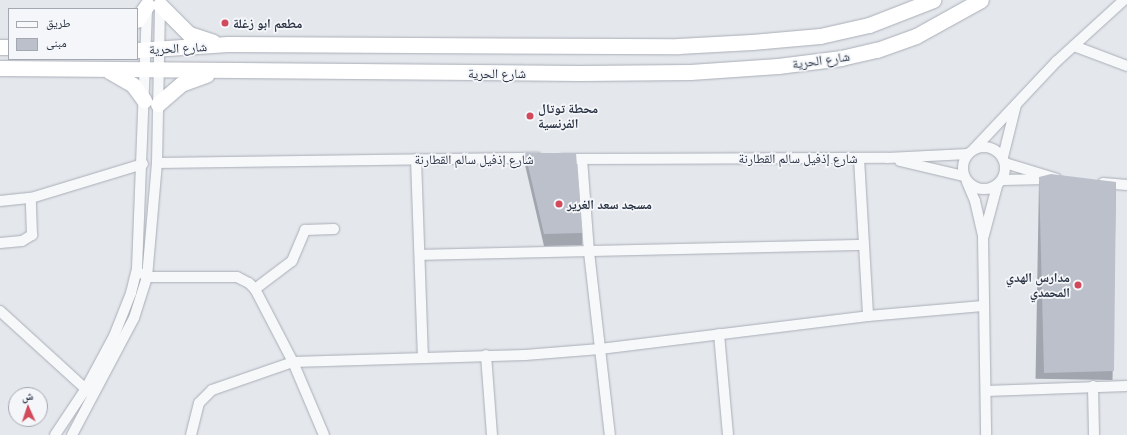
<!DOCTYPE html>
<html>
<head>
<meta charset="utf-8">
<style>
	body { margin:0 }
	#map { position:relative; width:1127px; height:435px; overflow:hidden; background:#e4e7ec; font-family:"Golos Text","Noto Naskh Arabic",sans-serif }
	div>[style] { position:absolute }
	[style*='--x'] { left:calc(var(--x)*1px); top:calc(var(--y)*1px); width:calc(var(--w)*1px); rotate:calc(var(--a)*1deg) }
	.roads { filter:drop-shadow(0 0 1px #a9aeb7) drop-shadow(0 0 1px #a9aeb7) }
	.minor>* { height:10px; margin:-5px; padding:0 5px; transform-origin:5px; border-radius:5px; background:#f7f8fa }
	.minor>.ring { margin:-5px; padding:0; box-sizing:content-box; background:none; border:10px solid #f7f8fa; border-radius:50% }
	.highway>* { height:15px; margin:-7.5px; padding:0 7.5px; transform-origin:7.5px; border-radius:7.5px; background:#fff }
	.wall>* { inset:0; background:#a1a5ae; transform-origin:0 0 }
	.building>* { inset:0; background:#bbc0ca }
	.dots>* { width:11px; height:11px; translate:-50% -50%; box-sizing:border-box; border:2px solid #f4f6f9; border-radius:50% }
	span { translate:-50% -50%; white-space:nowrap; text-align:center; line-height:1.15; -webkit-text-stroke:3.5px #f4f6f9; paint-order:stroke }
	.poi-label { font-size:13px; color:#2b3445; font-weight:700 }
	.left { translate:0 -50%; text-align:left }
	.right { translate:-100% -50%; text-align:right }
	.street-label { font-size:13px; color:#2b3445 }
	.legend { position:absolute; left:8px; top:8px; width:130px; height:52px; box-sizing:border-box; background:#f4f6f9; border:1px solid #a4a8b1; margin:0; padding:5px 7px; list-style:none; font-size:12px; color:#2b3445 }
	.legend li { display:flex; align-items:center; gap:8px; height:20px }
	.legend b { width:20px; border:1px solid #a4a8b1 }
	.north { position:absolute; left:8px; top:387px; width:40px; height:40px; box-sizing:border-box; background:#f4f6f9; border:1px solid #a4a8b1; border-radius:50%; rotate:357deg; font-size:11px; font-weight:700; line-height:16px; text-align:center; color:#2b3445 }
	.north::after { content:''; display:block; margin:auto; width:14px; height:18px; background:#d1495b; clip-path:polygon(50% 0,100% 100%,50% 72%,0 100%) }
</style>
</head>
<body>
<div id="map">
	<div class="roads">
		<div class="minor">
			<div style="--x:1074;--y:46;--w:57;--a:20.7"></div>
			<div class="ring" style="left:963px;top:147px;width:32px;height:32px"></div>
			<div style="--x:974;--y:149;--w:121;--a:-46.7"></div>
			<div style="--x:1057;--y:61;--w:91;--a:-42.3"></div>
			<div style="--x:1003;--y:157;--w:54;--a:-76"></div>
			<div style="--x:859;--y:158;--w:158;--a:86.7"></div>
			<div style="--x:416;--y:159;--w:197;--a:88"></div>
			<div style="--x:563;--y:159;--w:324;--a:-0.2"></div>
			<div style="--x:887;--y:158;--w:81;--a:-2.8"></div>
			<div style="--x:582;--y:159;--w:93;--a:85.7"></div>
			<div style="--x:589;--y:252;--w:184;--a:83.5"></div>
			<div style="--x:900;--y:161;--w:66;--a:13.2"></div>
			<div style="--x:157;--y:163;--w:380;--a:-0.8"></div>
			<div style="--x:1005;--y:163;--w:54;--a:17.1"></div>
			<div style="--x:1003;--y:180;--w:44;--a:-1.3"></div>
			<div style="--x:967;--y:182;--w:21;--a:67"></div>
			<div style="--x:975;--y:201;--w:37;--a:77"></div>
			<div style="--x:983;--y:237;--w:198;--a:89.1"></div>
			<div style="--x:1103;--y:183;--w:24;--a:5"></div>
			<div style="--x:0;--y:201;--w:31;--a:-6"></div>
			<div style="--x:31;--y:198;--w:117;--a:-16.9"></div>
			<div style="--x:984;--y:235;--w:51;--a:-75.1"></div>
			<div style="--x:0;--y:243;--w:22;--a:-5"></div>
			<div style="--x:22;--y:241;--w:12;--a:-31"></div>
			<div style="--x:32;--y:235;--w:37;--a:-92"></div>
			<div style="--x:420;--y:255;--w:443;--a:-1.3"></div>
			<div style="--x:143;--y:274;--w:5;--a:37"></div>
			<div style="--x:147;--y:277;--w:90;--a:0"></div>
			<div style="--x:237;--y:277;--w:13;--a:27"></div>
			<div style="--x:249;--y:283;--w:8;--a:45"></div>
			<div style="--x:255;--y:289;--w:82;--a:62.5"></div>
			<div style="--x:293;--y:362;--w:79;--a:67"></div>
			<div style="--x:255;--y:289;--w:46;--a:-37.1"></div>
			<div style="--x:292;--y:261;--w:34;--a:-67"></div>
			<div style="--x:305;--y:230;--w:29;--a:-2"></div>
			<div style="--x:0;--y:311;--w:122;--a:42.3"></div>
			<div style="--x:719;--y:334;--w:101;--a:84.9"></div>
			<div style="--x:486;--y:355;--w:80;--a:85.7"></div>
			<div style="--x:1093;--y:386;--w:49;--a:88.8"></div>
			<div style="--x:986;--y:391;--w:141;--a:-2"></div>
			<div style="--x:55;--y:435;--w:54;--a:-56.3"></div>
			<div style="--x:85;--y:390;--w:61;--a:-61.8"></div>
			<div style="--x:114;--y:336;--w:46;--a:-68.4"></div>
			<div style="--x:131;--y:293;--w:25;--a:-76"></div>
			<div style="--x:137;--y:269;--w:263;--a:-87.8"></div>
			<div style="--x:72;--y:435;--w:132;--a:-62.1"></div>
			<div style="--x:134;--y:318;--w:43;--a:-72.4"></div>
			<div style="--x:147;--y:277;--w:114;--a:-85"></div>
			<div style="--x:157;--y:163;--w:161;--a:-88.9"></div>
			<div style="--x:191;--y:435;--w:33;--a:-76"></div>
			<div style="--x:199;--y:403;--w:18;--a:-45"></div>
			<div style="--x:212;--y:390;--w:86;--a:-19.1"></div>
			<div style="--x:293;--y:362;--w:232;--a:-1.7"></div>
			<div style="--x:525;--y:355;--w:75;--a:-4.6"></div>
			<div style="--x:600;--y:349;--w:270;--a:-7"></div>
			<div style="--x:868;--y:316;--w:115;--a:-5"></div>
		</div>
		<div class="highway">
			<div style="--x:160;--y:5;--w:41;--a:45"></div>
			<div style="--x:189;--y:34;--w:25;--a:18"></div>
			<div style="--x:137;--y:20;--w:18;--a:-56"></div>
			<div style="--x:0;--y:47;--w:9;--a:0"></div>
			<div style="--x:137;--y:50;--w:91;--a:-3.8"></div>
			<div style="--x:228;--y:44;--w:450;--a:0.3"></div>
			<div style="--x:678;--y:46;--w:74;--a:-3.1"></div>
			<div style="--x:752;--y:42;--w:68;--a:-5"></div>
			<div style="--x:820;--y:36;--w:50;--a:-12.7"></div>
			<div style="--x:869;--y:25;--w:69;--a:-21.3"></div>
			<div style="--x:0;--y:68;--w:580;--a:0.49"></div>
			<div style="--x:580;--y:73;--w:110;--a:-0.5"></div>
			<div style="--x:690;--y:72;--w:88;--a:-3.9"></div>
			<div style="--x:778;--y:66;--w:64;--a:-7.2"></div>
			<div style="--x:841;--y:58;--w:37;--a:-13"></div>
			<div style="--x:877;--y:50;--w:41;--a:-19.7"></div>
			<div style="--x:916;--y:36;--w:74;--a:-29"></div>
			<div style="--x:109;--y:71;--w:28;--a:30"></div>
			<div style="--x:133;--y:85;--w:19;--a:54"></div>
			<div style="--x:158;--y:104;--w:30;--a:-41"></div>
			<div style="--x:181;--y:84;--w:27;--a:-20"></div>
		</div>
	</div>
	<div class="wall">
		<div style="clip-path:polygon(525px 153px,582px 233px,582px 245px,544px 246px,525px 165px)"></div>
		<div style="left:1116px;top:182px;width:198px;height:77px;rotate:91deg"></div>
	</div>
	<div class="building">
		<div style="clip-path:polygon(525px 153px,576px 153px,582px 233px,544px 234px)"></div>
		<div style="clip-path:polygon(1051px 174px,1116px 182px,1114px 371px,1044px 373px,1039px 177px)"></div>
	</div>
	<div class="dots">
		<div style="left:225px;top:23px;background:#d1495b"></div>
		<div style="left:530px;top:116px;background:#d1495b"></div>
		<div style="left:559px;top:204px;background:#d1495b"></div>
		<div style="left:1078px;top:285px;background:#d1495b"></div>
	</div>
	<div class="poi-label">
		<span class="left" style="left:233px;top:23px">مطعم ابو زغلة</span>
		<span class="left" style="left:538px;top:116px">محطة توتال<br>الفرنسية</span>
		<span class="left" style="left:567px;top:204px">مسجد سعد الغرير</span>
		<span class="right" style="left:1070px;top:285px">مدارس الهدي<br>المحمدي</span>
	</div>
	<div class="street-label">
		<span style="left:178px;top:48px;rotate:-3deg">شارع الحرية</span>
		<span style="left:821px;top:60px;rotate:-8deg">شارع الحرية</span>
		<span style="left:497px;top:73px">شارع الحرية</span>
		<span style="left:798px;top:158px">شارع إذفيل سالم القطارنة</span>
		<span style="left:474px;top:159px">شارع إذفيل سالم القطارنة</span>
	</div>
	<ul class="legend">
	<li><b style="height:5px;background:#f7f8fa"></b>طريق</li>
	<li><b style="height:11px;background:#bbc0ca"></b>مبنى</li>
	</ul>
	<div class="north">ش</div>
</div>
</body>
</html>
